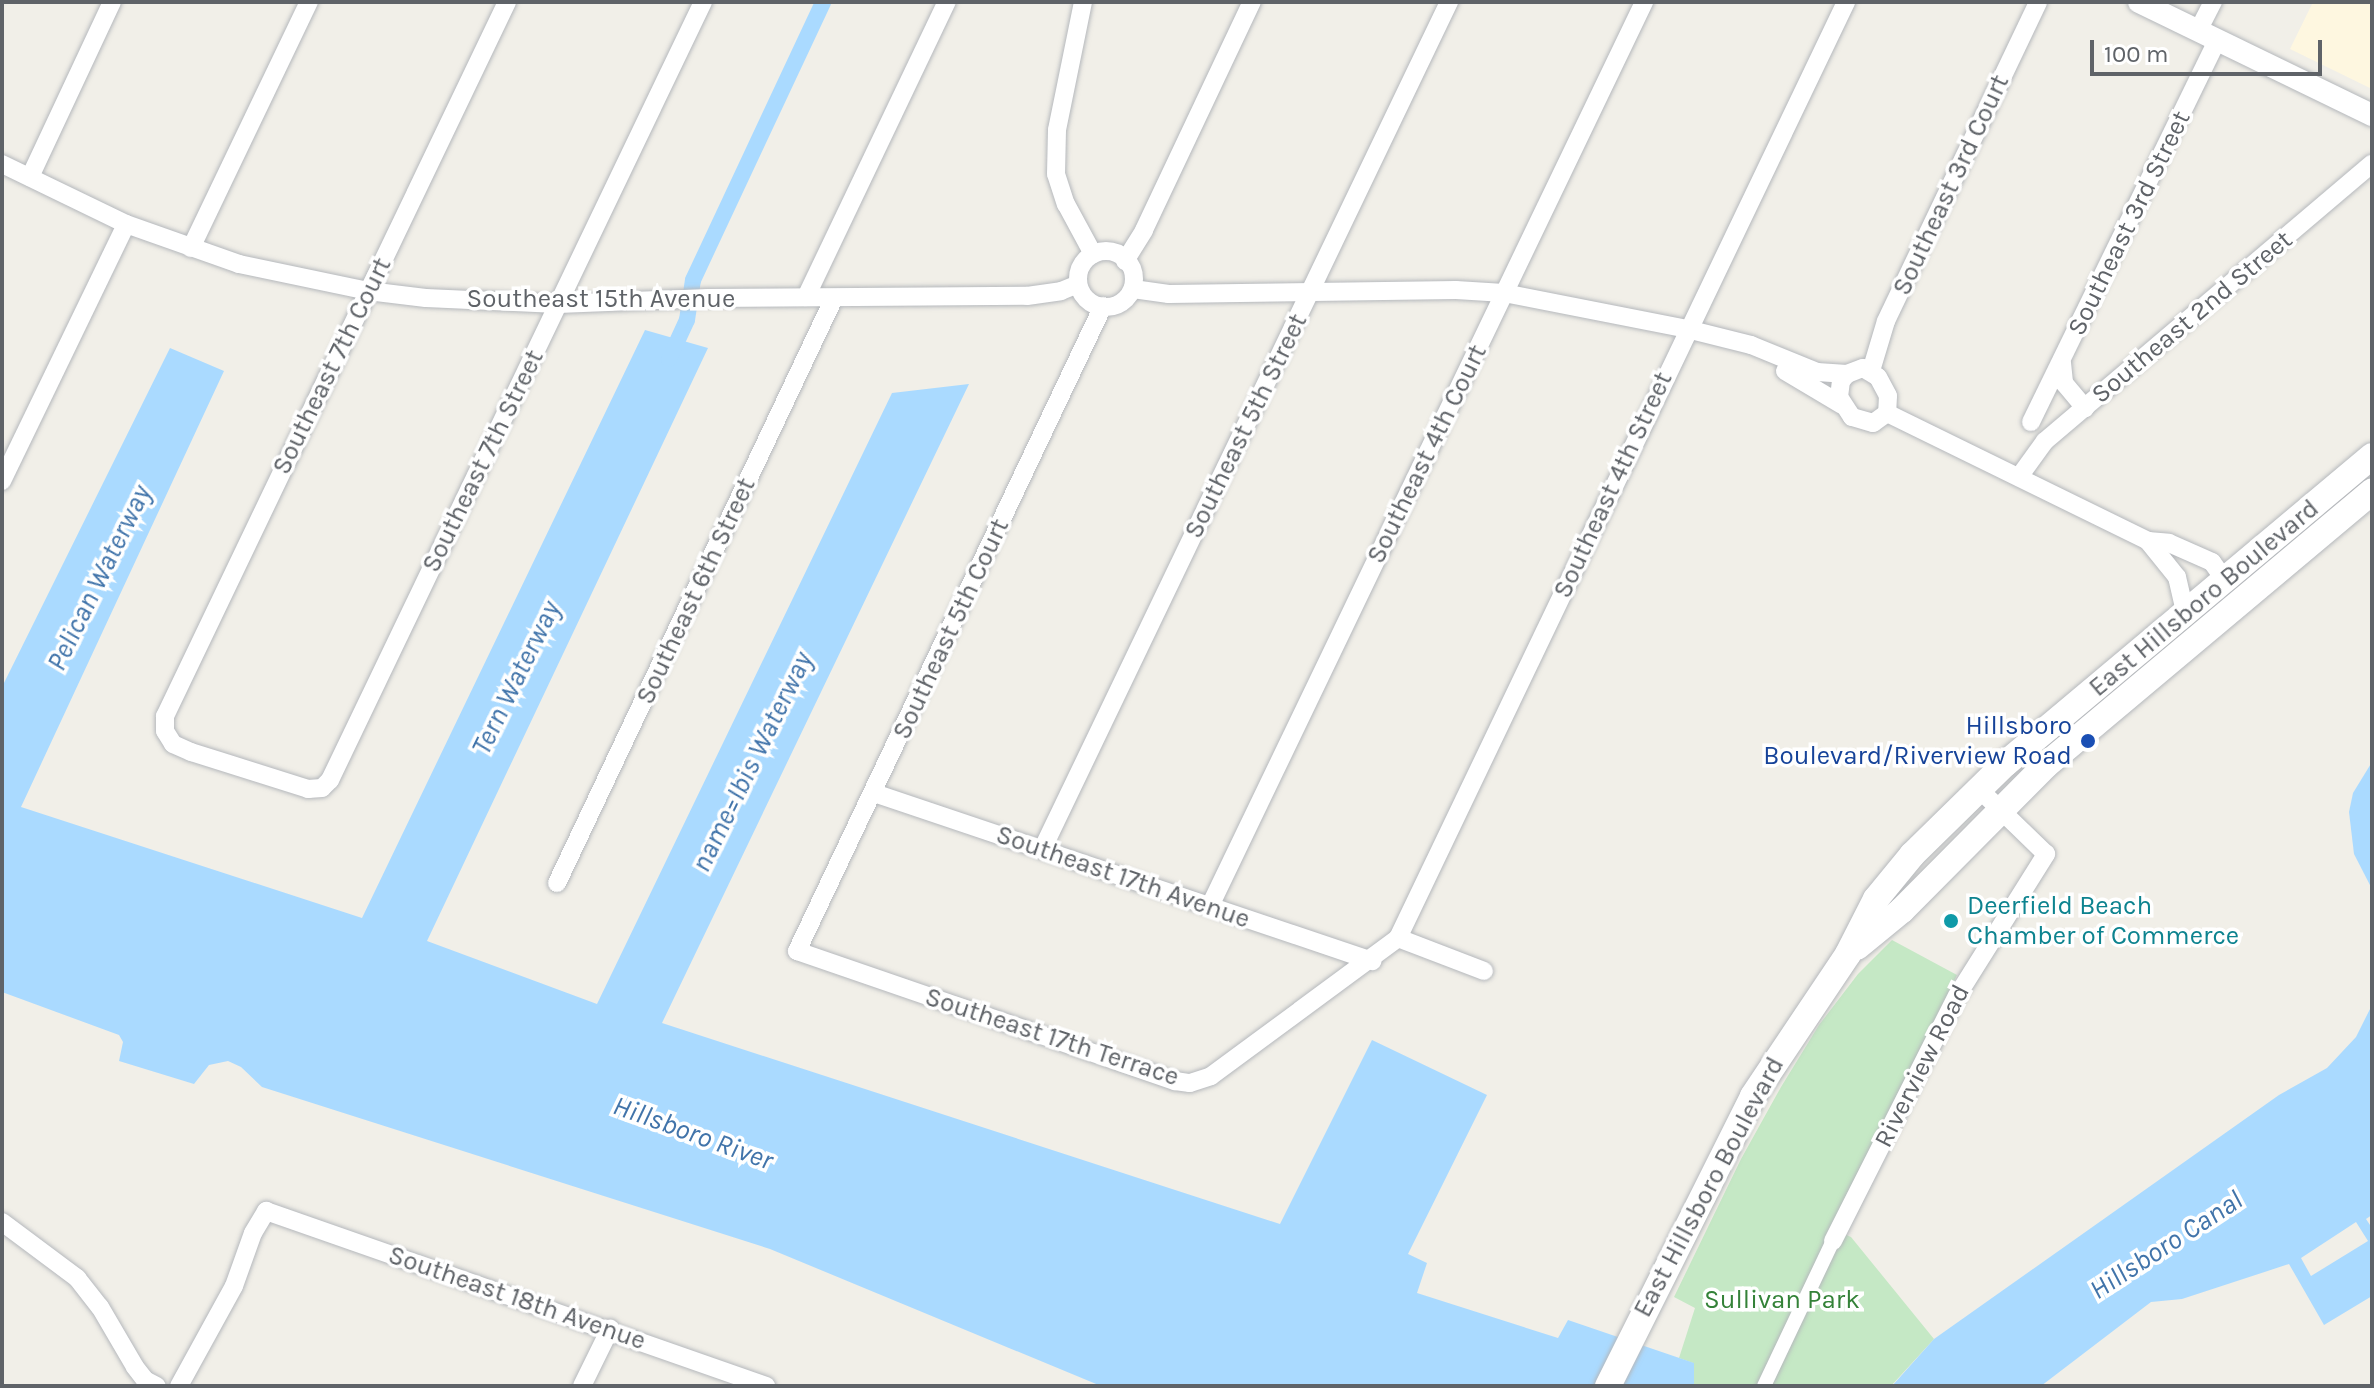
<!DOCTYPE html>
<html>
<head>
<meta charset="utf-8">
<style>
	body { margin:0 }
	#map { position:relative; width:2374px; height:1388px; overflow:hidden; background:#f1efe8; font-family:Karla,sans-serif }
	div>[style] { position:absolute }
	[style*='--x'] { left:calc(var(--x)*1px); top:calc(var(--y)*1px); width:calc(var(--w)*1px); rotate:calc(var(--a)*1deg) }
	.commercial>* { inset:0; background:#fef7e0 }
	.green>* { inset:0; background:#c5e8c5 }
	.water>* { inset:0; background:#aadaff }
	.canal>* { height:16px; margin:-8px; padding:0 8px; transform-origin:8px; border-radius:8px; background:#aadaff }
	.roads { filter:drop-shadow(0 0 2px #b5b8bc) drop-shadow(0 0 2px #b5b8bc) }
	.pedestrian>* { height:14px; margin:-7px; padding:0 7px; transform-origin:7px; border-radius:7px; background:#fff }
	.minor>* { height:18px; margin:-9px; padding:0 9px; transform-origin:9px; border-radius:9px; background:#fff }
	.minor>.ring { margin:-9px; padding:0; box-sizing:content-box; background:none; border:18px solid #fff; border-radius:50% }
	.tertiary>* { height:22px; margin:-11px; padding:0 11px; transform-origin:11px; border-radius:11px; background:#fff }
	.secondary>* { height:26px; margin:-13px; padding:0 13px; transform-origin:13px; border-radius:13px; background:#fff }
	.dots>* { width:22px; height:22px; translate:-50% -50%; box-sizing:border-box; border:4px solid #fff; border-radius:50% }
	span { translate:-50% -50%; white-space:nowrap; text-align:center; line-height:1.15; -webkit-text-stroke:7px #fff; paint-order:stroke }
	.street-label { font-size:26px; color:#5f6368 }
	.transit-label { font-size:26px; color:#164399 }
	.right { translate:-100% -50%; text-align:right }
	.culture-label { font-size:26px; color:#0d838f }
	.left { translate:0 -50%; text-align:left }
	.park-label { font-size:26px; color:#348238 }
	.water-label { font-size:28px; color:#4174aa; font-style:italic }
	.frame { position:absolute; inset:0; border:4px solid #5f6368; pointer-events:none }
	.scale { position:absolute; left:2090px; top:40px; width:232px; height:36px; box-sizing:border-box; border:4px solid #5f6368; border-top:0; padding-left:10px; font-size:24px; line-height:28px; white-space:nowrap; color:#5f6368; -webkit-text-stroke:6px #fff; paint-order:stroke }
</style>
</head>
<body>
<div id="map">
	<div class="commercial">
		<div style="clip-path:polygon(2313px 2px,2372px 2px,2372px 89px,2290px 49px)"></div>
	</div>
	<div class="green">
		<div style="clip-path:polygon(1892px 940px,1957px 975px,1831px 1228px,1851px 1237px,1934px 1339px,1891px 1386px,1694px 1386px,1693px 1363px,1679px 1358px,1695px 1308px,1674px 1297px,1741px 1159px,1781px 1087px,1819px 1025px,1858px 974px)"></div>
	</div>
	<div class="water">
		<div style="clip-path:polygon(645px 330px,708px 348px,427px 941px,597px 1004px,892px 393px,969px 384px,662px 1023px,1280px 1224px,1372px 1040px,1487px 1095px,1408px 1254px,1427px 1263px,1417px 1293px,1558px 1338px,1568px 1320px,1694px 1363px,1694px 1386px,1101px 1386px,770px 1249px,262px 1087px,241px 1067px,228px 1061px,209px 1065px,194px 1084px,119px 1061px,123px 1042px,119px 1035px,2px 992px,2px 687px,170px 348px,224px 371px,21px 807px,362px 918px)"></div>
		<div style="clip-path:polygon(2372px 762px,2372px 889px,2354px 854px,2349px 812px,2353px 793px)"></div>
		<div style="clip-path:polygon(evenodd,2372px 1005px,2372px 1215px,2366px 1219px,2372px 1228px,2372px 1296px,2324px 1325px,2289px 1264px,2182px 1299px,2151px 1302px,2041px 1386px,1892px 1386px,1934px 1339px,2279px 1095px,2327px 1068px,2356px 1037px,2372px 1005px,2356px 1222px,2368px 1241px,2311px 1276px,2301px 1258px,2356px 1222px)"></div>
	</div>
	<div class="canal">
		<div style="--x:669;--y:359;--w:43;--a:-65.2"></div>
		<div style="--x:687;--y:320;--w:40;--a:-81.5"></div>
		<div style="--x:693;--y:280;--w:307;--a:-64.9"></div>
	</div>
	<div class="roads">
		<div class="pedestrian">
			<div style="--x:1764;--y:1386;--w:161;--a:-64.6"></div>
		</div>
		<div class="minor">
			<div style="--x:507;--y:2;--w:792;--a:115.59"></div>
			<div style="--x:165;--y:716;--w:15;--a:90"></div>
			<div style="--x:165;--y:731;--w:15;--a:58"></div>
			<div style="--x:173;--y:744;--w:20;--a:24"></div>
			<div style="--x:191;--y:752;--w:123;--a:17.5"></div>
			<div style="--x:308;--y:789;--w:14;--a:-4"></div>
			<div style="--x:322;--y:788;--w:11;--a:-45"></div>
			<div style="--x:330;--y:780;--w:863;--a:-64.39"></div>
			<div style="--x:1083;--y:2;--w:131;--a:101.5"></div>
			<div style="--x:1057;--y:130;--w:44;--a:91.3"></div>
			<div style="--x:1056;--y:174;--w:32;--a:72"></div>
			<div style="--x:1066;--y:204;--w:57;--a:61.6"></div>
			<div style="--x:2198;--y:31;--w:33;--a:-63"></div>
			<div style="--x:2;--y:164;--w:138;--a:25.8"></div>
			<div style="--x:126;--y:224;--w:120;--a:19.5"></div>
			<div style="--x:239;--y:264;--w:132;--a:11.8"></div>
			<div style="--x:368;--y:291;--w:58;--a:6.9"></div>
			<div style="--x:426;--y:298;--w:132;--a:2.6"></div>
			<div style="--x:558;--y:304;--w:150;--a:-2.3"></div>
			<div style="--x:708;--y:298;--w:319;--a:-0.4"></div>
			<div style="--x:1027;--y:296;--w:34;--a:-8"></div>
			<div style="--x:1061;--y:291;--w:18;--a:-22"></div>
			<div style="--x:30;--y:177;--w:193;--a:-64.9"></div>
			<div style="--x:191;--y:248;--w:273;--a:-64.4"></div>
			<div class="ring" style="left:1078px;top:251px;width:38px;height:38px"></div>
			<div style="--x:1125;--y:261;--w:36;--a:-58"></div>
			<div style="--x:1144;--y:230;--w:252;--a:-64.7"></div>
			<div style="--x:1133;--y:289;--w:36;--a:8"></div>
			<div style="--x:1169;--y:294;--w:287;--a:-0.8"></div>
			<div style="--x:1456;--y:290;--w:48;--a:3.6"></div>
			<div style="--x:1504;--y:293;--w:187;--a:11.1"></div>
			<div style="--x:1687;--y:329;--w:66;--a:14"></div>
			<div style="--x:1751;--y:345;--w:71;--a:22.2"></div>
			<div style="--x:1817;--y:372;--w:30;--a:4"></div>
			<div style="--x:806;--y:297;--w:327;--a:-64.5"></div>
			<div style="--x:1103;--y:306;--w:714;--a:115.38"></div>
			<div style="--x:797;--y:951;--w:400;--a:19"></div>
			<div style="--x:1175;--y:1081;--w:15;--a:8"></div>
			<div style="--x:1190;--y:1083;--w:22;--a:-18"></div>
			<div style="--x:1211;--y:1076;--w:232;--a:-36.4"></div>
			<div style="--x:1398;--y:938;--w:1038;--a:-64.42"></div>
			<div style="--x:2062;--y:363;--w:20;--a:84"></div>
			<div style="--x:2064;--y:383;--w:33;--a:50"></div>
			<div style="--x:1863;--y:368;--w:17;--a:31"></div>
			<div style="--x:1878;--y:377;--w:21;--a:62"></div>
			<div style="--x:1888;--y:396;--w:17;--a:93"></div>
			<div style="--x:1887;--y:413;--w:17;--a:144"></div>
			<div style="--x:1873;--y:423;--w:22;--a:-164"></div>
			<div style="--x:1852;--y:417;--w:24;--a:-123"></div>
			<div style="--x:1839;--y:397;--w:16;--a:-83"></div>
			<div style="--x:1841;--y:381;--w:9;--a:-49"></div>
			<div style="--x:1847;--y:374;--w:17;--a:-21"></div>
			<div style="--x:1785;--y:371;--w:66;--a:30.8"></div>
			<div style="--x:1871;--y:371;--w:52;--a:-73.3"></div>
			<div style="--x:1886;--y:321;--w:353;--a:-64.5"></div>
			<div style="--x:1887;--y:413;--w:291;--a:26.1"></div>
			<div style="--x:2148;--y:541;--w:21;--a:5"></div>
			<div style="--x:2169;--y:543;--w:47;--a:23.8"></div>
			<div style="--x:2212;--y:562;--w:21;--a:55"></div>
			<div style="--x:2031;--y:422;--w:425;--a:-64"></div>
			<div style="--x:2019;--y:477;--w:44;--a:-54.2"></div>
			<div style="--x:2045;--y:441;--w:429;--a:-40.3"></div>
			<div style="--x:2;--y:481;--w:285;--a:-64.2"></div>
			<div style="--x:2148;--y:541;--w:46;--a:51.1"></div>
			<div style="--x:2177;--y:577;--w:37;--a:77"></div>
			<div style="--x:874;--y:793;--w:526;--a:18.64"></div>
			<div style="--x:1042;--y:850;--w:941;--a:-64.36"></div>
			<div style="--x:557;--y:883;--w:647;--a:-64.66"></div>
			<div style="--x:1210;--y:906;--w:1003;--a:-64.35"></div>
			<div style="--x:1398;--y:938;--w:92;--a:21"></div>
			<div style="--x:2;--y:1222;--w:94;--a:36.7"></div>
			<div style="--x:77;--y:1278;--w:37;--a:52"></div>
			<div style="--x:100;--y:1307;--w:69;--a:59.7"></div>
			<div style="--x:135;--y:1367;--w:16;--a:52"></div>
			<div style="--x:145;--y:1380;--w:13;--a:27"></div>
			<div style="--x:1833;--y:1241;--w:275;--a:-63.2"></div>
			<div style="--x:1957;--y:996;--w:168;--a:-57.9"></div>
			<div style="--x:2046;--y:854;--w:95;--a:-135.9"></div>
			<div style="--x:179;--y:1386;--w:114;--a:-61.2"></div>
			<div style="--x:234;--y:1286;--w:56;--a:-70.3"></div>
			<div style="--x:253;--y:1233;--w:26;--a:-59"></div>
			<div style="--x:266;--y:1211;--w:530;--a:19.29"></div>
			<div style="--x:582;--y:1386;--w:64;--a:-63.8"></div>
		</div>
		<div class="tertiary">
			<div style="--x:2139;--y:2;--w:259;--a:25.9"></div>
		</div>
		<div class="secondary">
			<div style="--x:1857;--y:947;--w:58;--a:-39.4"></div>
			<div style="--x:1902;--y:910;--w:204;--a:-45.2"></div>
			<div style="--x:2046;--y:765;--w:426;--a:-40"></div>
			<div style="--x:1608;--y:1386;--w:324;--a:-63.4"></div>
			<div style="--x:1753;--y:1096;--w:171;--a:-56.2"></div>
			<div style="--x:1848;--y:954;--w:62;--a:-63"></div>
			<div style="--x:1876;--y:899;--w:57;--a:-50.7"></div>
			<div style="--x:1912;--y:855;--w:130;--a:-44.4"></div>
			<div style="--x:2005;--y:764;--w:479;--a:-40"></div>
		</div>
	</div>
	<div class="dots">
		<div style="left:2088px;top:741px;background:#1a4fb4"></div>
		<div style="left:1951px;top:921px;background:#0f9aa8"></div>
	</div>
	<div class="street-label">
		<span style="left:1951px;top:185px;rotate:-65deg">Southeast 3rd Court</span>
		<span style="left:2129px;top:223px;rotate:-64deg">Southeast 3rd Street</span>
		<span style="left:601px;top:299px">Southeast 15th Avenue</span>
		<span style="left:2192px;top:317px;rotate:-40deg">Southeast 2nd Street</span>
		<span style="left:332px;top:366px;rotate:-64deg">Southeast 7th Court</span>
		<span style="left:1246px;top:426px;rotate:-64deg">Southeast 5th Street</span>
		<span style="left:1427px;top:454px;rotate:-64deg">Southeast 4th Court</span>
		<span style="left:483px;top:461px;rotate:-64deg">Southeast 7th Street</span>
		<span style="left:1613px;top:485px;rotate:-65deg">Southeast 4th Street</span>
		<span style="left:696px;top:591px;rotate:-65deg">Southeast 6th Street</span>
		<span style="left:2204px;top:598px;rotate:-40deg">East Hillsboro Boulevard</span>
		<span style="left:951px;top:629px;rotate:-65deg">Southeast 5th Court</span>
		<span style="left:1123px;top:877px;rotate:19deg">Southeast 17th Avenue</span>
		<span style="left:1052px;top:1037px;rotate:18deg">Southeast 17th Terrace</span>
		<span style="left:1922px;top:1066px;rotate:-63deg">Riverview Road</span>
		<span style="left:1709px;top:1187px;rotate:-62deg">East Hillsboro Boulevard</span>
		<span style="left:517px;top:1298px;rotate:19deg">Southeast 18th Avenue</span>
	</div>
	<div class="transit-label">
		<span class="right" style="left:2072px;top:741px">Hillsboro<br>Boulevard/Riverview Road</span>
	</div>
	<div class="culture-label">
		<span class="left" style="left:1967px;top:921px">Deerfield Beach<br>Chamber of Commerce</span>
	</div>
	<div class="park-label">
		<span style="left:1782px;top:1300px">Sullivan Park</span>
	</div>
	<div class="water-label">
		<span style="left:99px;top:578px;rotate:-64deg">Pelican Waterway</span>
		<span style="left:516px;top:678px;rotate:-64deg">Tern Waterway</span>
		<span style="left:752px;top:762px;rotate:-64deg">name=Ibis Waterway</span>
		<span style="left:693px;top:1133px;rotate:20deg">Hillsboro River</span>
		<span style="left:2166px;top:1245px;rotate:-33deg">Hillsboro Canal</span>
	</div>
	<div class="frame"></div>
	<div class="scale">100 m</div>
</div>
</body>
</html>
